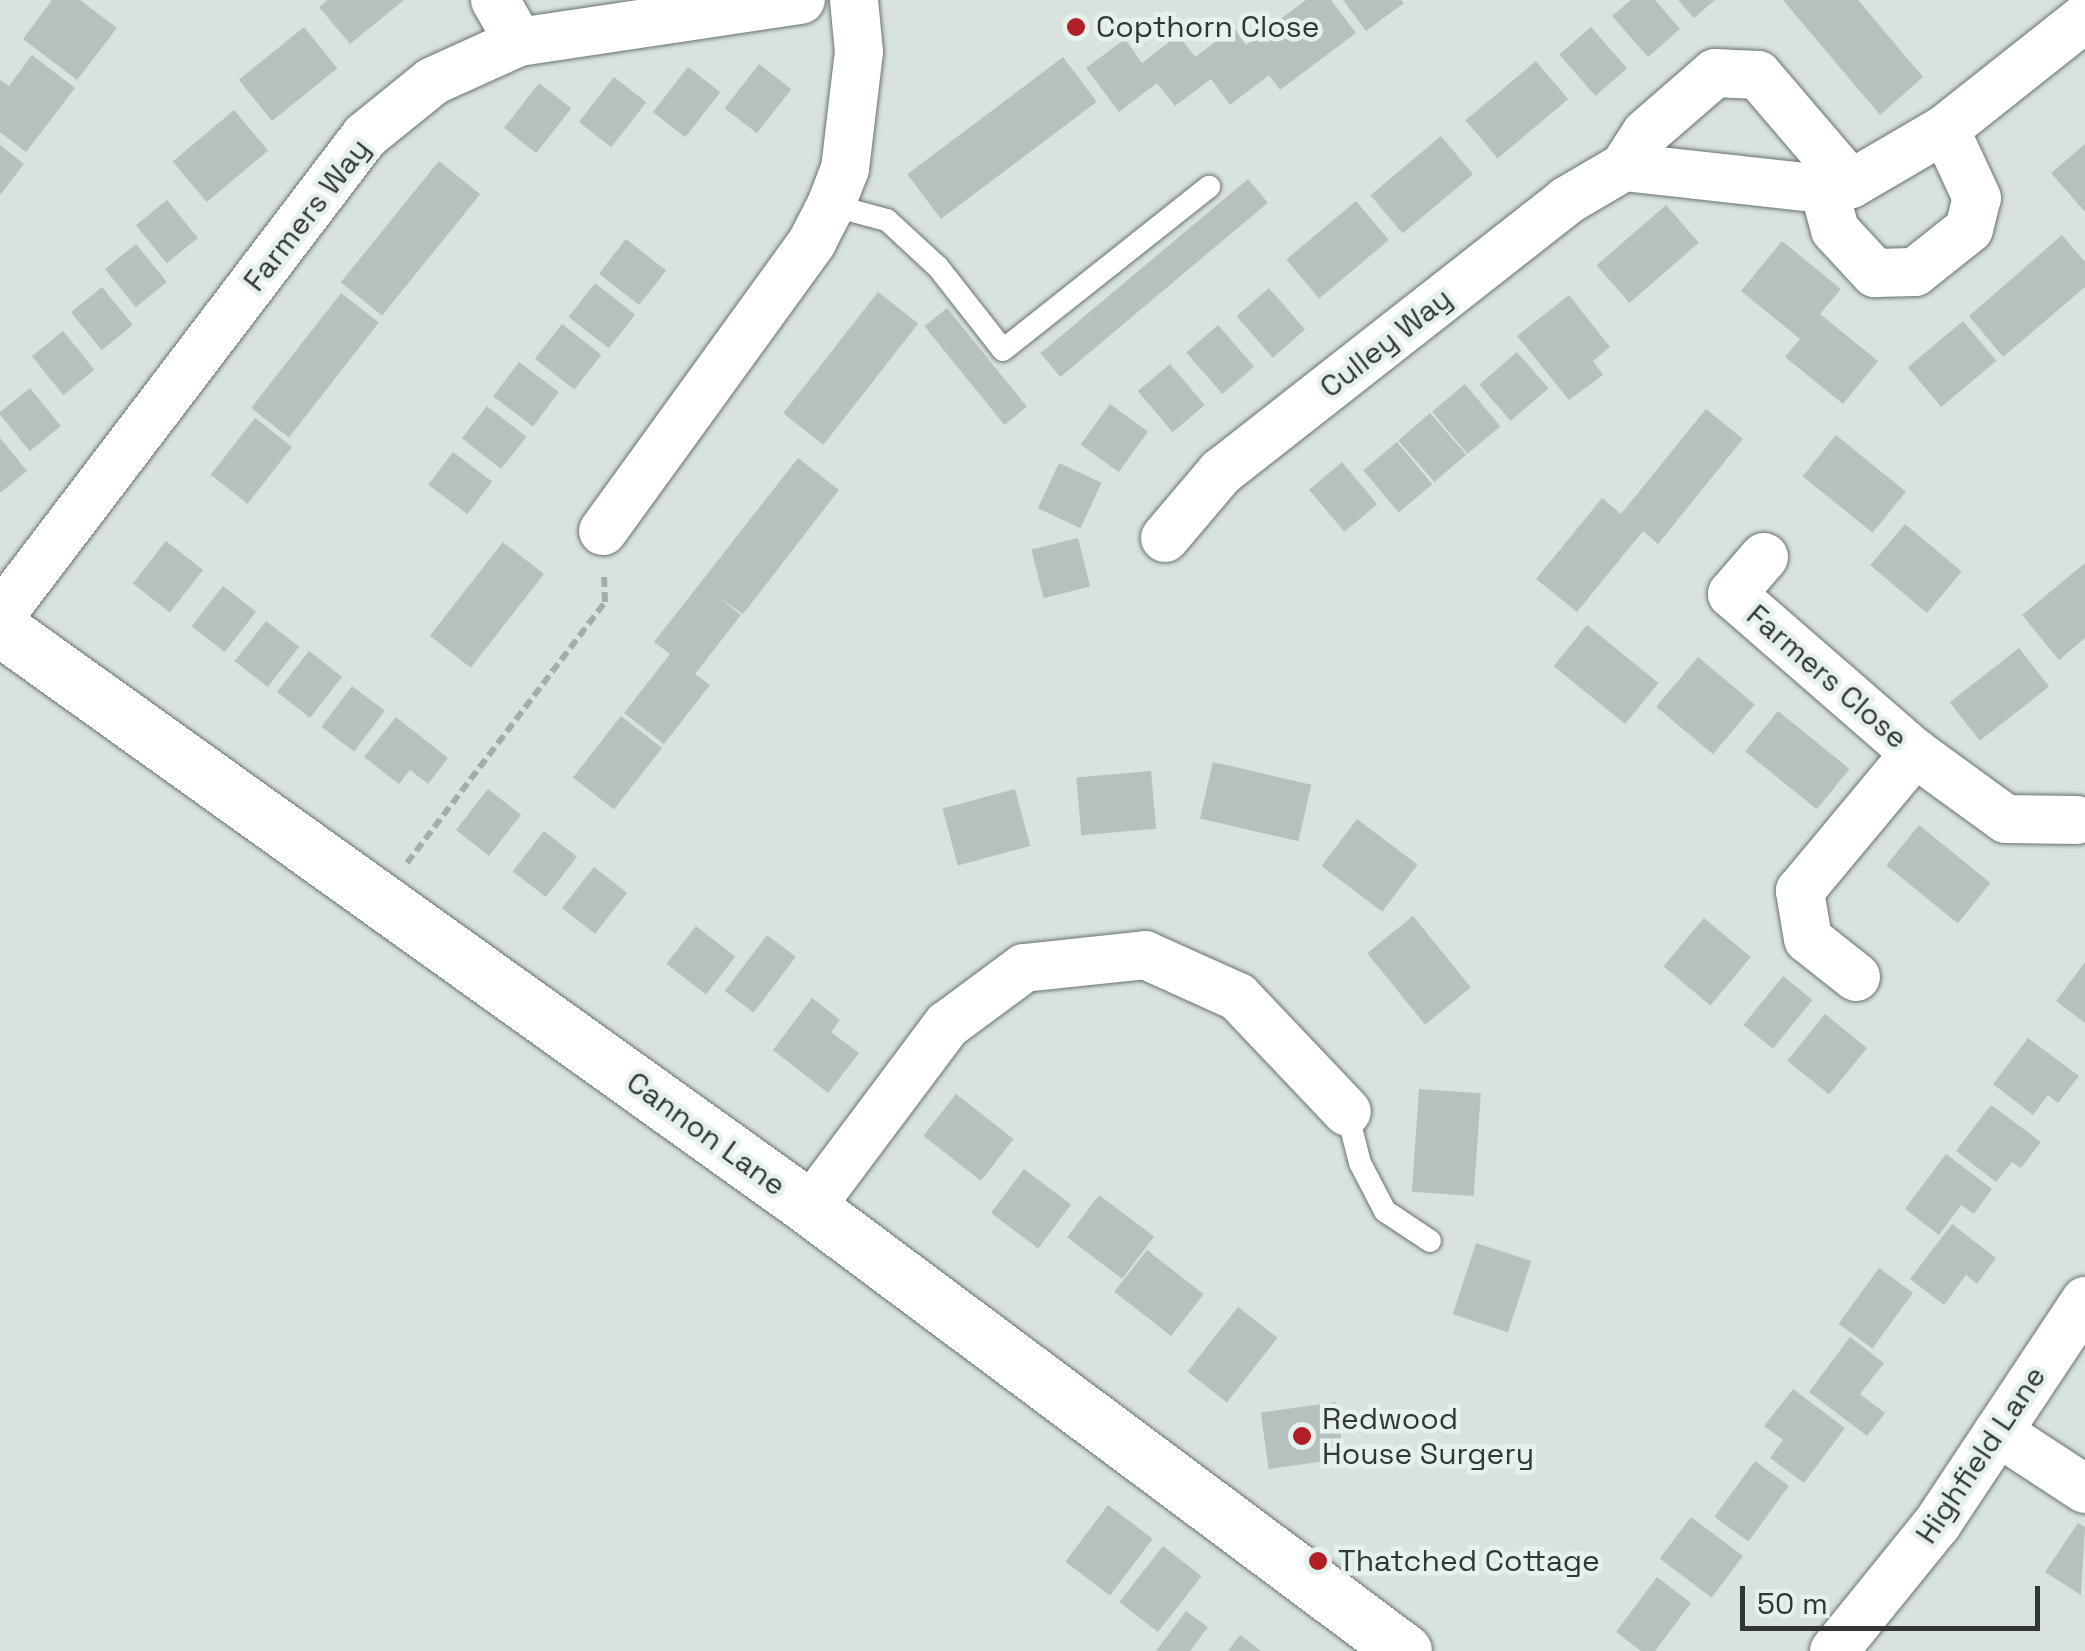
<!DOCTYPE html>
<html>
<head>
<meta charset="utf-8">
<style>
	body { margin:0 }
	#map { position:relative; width:2085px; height:1651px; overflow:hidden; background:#d8e3e0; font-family:"Space Grotesk",sans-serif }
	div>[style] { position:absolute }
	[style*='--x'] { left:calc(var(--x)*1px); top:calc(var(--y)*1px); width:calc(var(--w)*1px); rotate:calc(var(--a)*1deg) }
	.building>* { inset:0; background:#b6c1bd; transform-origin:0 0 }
	.path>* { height:6px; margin-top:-3px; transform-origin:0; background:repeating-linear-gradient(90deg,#a4adab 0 10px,transparent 0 15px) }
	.roads { filter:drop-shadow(0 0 2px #68726f) drop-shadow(0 0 2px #68726f) }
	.service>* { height:22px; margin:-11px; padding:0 11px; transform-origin:11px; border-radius:11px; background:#fff }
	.minor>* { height:48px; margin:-24px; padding:0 24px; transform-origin:24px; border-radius:24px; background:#fff }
	.tertiary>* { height:55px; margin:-27.5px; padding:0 27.5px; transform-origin:27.5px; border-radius:27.5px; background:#fff }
	.dots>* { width:28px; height:28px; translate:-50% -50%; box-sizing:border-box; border:5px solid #e5f1ed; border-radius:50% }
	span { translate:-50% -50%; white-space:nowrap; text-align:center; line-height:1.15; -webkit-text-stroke:9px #e5f1ed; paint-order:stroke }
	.poi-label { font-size:30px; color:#323635 }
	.left { translate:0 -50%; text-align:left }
	.street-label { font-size:30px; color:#323635 }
	.scale { position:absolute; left:1740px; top:1586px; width:300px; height:45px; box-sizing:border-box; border:5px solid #323635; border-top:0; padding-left:12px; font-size:30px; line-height:35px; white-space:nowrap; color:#323635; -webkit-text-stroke:8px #e5f1ed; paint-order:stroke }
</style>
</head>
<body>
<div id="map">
	<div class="building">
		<div style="clip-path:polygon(52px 0,80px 0,117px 28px,77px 80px,23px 39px)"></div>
		<div style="clip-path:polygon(328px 0,404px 0,350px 44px,319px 7px)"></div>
		<div style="clip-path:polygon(1306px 0,1331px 0,1356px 33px,1280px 90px,1269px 75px,1230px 105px,1211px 79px,1175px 106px,1157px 83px,1119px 112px,1086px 68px,1125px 39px,1142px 63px,1178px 35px,1195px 57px,1234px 28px,1246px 45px)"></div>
		<div style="clip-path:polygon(1343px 0,1401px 0,1404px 3px,1366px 31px)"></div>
		<div style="clip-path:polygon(1631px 0,1655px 0,1680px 29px,1648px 57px,1612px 16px)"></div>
		<div style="clip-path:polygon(1678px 0,1715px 0,1694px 18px)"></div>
		<div style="clip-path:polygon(1783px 0,1858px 0,1923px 77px,1880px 115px)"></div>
		<div style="left:304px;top:27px;width:53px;height:84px;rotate:51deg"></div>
		<div style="left:1591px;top:27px;width:55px;height:42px;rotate:49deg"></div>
		<div style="clip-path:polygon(32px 55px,75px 88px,26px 152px,0 132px,0 80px,9px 86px)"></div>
		<div style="left:1063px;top:57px;width:56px;height:195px;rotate:53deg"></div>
		<div style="left:1536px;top:61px;width:50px;height:92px;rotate:50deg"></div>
		<div style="left:759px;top:64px;width:41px;height:56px;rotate:38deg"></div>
		<div style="left:688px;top:67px;width:41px;height:57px;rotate:38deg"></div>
		<div style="left:614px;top:77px;width:41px;height:57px;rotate:38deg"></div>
		<div style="left:539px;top:83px;width:41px;height:57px;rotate:38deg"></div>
		<div style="left:234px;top:110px;width:53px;height:80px;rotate:50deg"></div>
		<div style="left:1441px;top:136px;width:50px;height:92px;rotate:50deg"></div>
		<div style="clip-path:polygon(2085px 144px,2085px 212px,2051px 173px)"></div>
		<div style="clip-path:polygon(0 145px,24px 164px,0 195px)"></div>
		<div style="left:439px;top:161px;width:53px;height:156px;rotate:39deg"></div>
		<div style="left:1248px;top:179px;width:31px;height:271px;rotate:50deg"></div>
		<div style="left:167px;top:200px;width:49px;height:40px;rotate:51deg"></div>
		<div style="left:1356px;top:201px;width:51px;height:91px;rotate:50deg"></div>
		<div style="left:1666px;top:205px;width:50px;height:92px;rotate:49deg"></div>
		<div style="clip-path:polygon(2062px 235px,2085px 262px,2085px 287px,2003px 357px,1969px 316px)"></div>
		<div style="left:626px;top:239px;width:51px;height:44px;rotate:38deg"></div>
		<div style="clip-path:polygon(1782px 241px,1841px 289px,1820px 314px,1878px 361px,1843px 404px,1785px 357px,1800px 339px,1741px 291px)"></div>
		<div style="left:136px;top:244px;width:49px;height:40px;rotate:51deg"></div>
		<div style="left:595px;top:283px;width:51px;height:43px;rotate:38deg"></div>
		<div style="left:102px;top:287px;width:49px;height:40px;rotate:51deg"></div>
		<div style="left:1269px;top:288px;width:55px;height:43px;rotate:49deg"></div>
		<div style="left:878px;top:292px;width:51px;height:154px;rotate:38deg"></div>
		<div style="left:341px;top:293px;width:48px;height:146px;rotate:38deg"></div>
		<div style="clip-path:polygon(1569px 295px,1610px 347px,1593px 361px,1603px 375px,1569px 400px,1517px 336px)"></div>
		<div style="left:947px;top:308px;width:127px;height:29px;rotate:51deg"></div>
		<div style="left:1963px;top:321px;width:52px;height:72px;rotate:50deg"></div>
		<div style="left:562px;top:324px;width:50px;height:44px;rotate:38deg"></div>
		<div style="left:1218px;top:325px;width:55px;height:42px;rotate:49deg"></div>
		<div style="left:63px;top:331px;width:50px;height:40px;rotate:51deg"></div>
		<div style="left:1517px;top:352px;width:48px;height:50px;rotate:49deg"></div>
		<div style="left:519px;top:362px;width:50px;height:43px;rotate:37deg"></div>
		<div style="left:1170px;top:364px;width:54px;height:42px;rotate:50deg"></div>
		<div style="left:1465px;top:384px;width:55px;height:43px;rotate:50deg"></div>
		<div style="left:30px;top:388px;width:49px;height:40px;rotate:51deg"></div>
		<div style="left:1110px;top:404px;width:47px;height:50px;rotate:36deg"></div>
		<div style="left:487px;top:406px;width:50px;height:41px;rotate:38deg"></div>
		<div style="clip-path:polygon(1706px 409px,1743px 439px,1658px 544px,1643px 531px,1577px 612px,1536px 579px,1602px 498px,1621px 514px)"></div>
		<div style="left:1430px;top:413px;width:55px;height:42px;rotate:49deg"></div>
		<div style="left:255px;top:418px;width:47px;height:72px;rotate:38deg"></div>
		<div style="left:1836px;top:435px;width:90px;height:53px;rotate:39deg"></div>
		<div style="clip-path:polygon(0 438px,27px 471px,0 493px)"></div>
		<div style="left:1397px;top:442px;width:55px;height:44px;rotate:50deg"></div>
		<div style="left:453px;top:452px;width:49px;height:41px;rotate:37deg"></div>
		<div style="clip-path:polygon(798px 458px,839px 490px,743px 614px,718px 597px,741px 615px,695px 674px,710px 685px,664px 744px,624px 713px,670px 654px,654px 642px)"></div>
		<div style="left:1342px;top:462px;width:55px;height:43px;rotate:50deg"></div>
		<div style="left:1059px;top:463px;width:47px;height:50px;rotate:25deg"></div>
		<div style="left:1905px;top:524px;width:74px;height:54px;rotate:40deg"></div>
		<div style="left:1078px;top:538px;width:50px;height:48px;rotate:76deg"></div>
		<div style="left:166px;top:541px;width:47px;height:54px;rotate:38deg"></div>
		<div style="left:503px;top:542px;width:52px;height:119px;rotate:38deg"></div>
		<div style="clip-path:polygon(2085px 563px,2085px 638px,2059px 660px,2022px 615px)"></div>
		<div style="left:223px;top:586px;width:42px;height:51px;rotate:38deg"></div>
		<div style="left:266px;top:621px;width:42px;height:51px;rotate:38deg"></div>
		<div style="left:1587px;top:625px;width:92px;height:53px;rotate:39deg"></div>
		<div style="left:2019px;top:648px;width:49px;height:88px;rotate:52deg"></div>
		<div style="left:309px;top:651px;width:42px;height:52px;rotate:38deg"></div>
		<div style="left:1698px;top:657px;width:74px;height:65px;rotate:40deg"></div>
		<div style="left:352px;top:686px;width:41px;height:51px;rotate:37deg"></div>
		<div style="left:1778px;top:711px;width:92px;height:52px;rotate:39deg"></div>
		<div style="left:621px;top:716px;width:52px;height:78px;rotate:38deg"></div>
		<div style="clip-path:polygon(396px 717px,448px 758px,428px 784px,410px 770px,399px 784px,364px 757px)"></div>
		<div style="left:1213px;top:762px;width:101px;height:58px;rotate:13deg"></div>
		<div style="left:1151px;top:771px;width:58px;height:75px;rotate:85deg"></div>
		<div style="left:488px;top:789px;width:42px;height:52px;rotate:38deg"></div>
		<div style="left:1015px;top:789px;width:59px;height:75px;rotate:75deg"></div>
		<div style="left:1357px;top:819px;width:76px;height:59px;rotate:37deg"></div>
		<div style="left:1919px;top:825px;width:92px;height:52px;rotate:39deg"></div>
		<div style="left:544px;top:831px;width:42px;height:51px;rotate:38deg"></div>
		<div style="left:594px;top:867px;width:42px;height:52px;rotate:38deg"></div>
		<div style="left:1413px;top:916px;width:92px;height:59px;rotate:51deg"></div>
		<div style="left:1704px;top:918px;width:61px;height:63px;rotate:40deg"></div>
		<div style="left:696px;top:926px;width:50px;height:48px;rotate:38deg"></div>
		<div style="left:767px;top:935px;width:36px;height:70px;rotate:37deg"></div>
		<div style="clip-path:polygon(2085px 962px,2085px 1023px,2056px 1001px)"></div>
		<div style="left:1783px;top:976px;width:38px;height:63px;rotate:39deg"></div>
		<div style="clip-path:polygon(812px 998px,840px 1020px,831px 1032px,859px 1053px,828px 1093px,773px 1050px)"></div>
		<div style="left:1825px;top:1014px;width:54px;height:60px;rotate:39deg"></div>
		<div style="clip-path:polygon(2028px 1038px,2079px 1076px,2058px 1103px,2048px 1095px,2033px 1115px,1993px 1084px)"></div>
		<div style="left:1419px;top:1089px;width:62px;height:103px;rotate:4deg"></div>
		<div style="left:956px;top:1094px;width:73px;height:53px;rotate:38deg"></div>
		<div style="clip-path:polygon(1991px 1105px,2041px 1142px,2021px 1168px,2012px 1162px,1996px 1182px,1956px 1151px)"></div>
		<div style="clip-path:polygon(1946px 1154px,1992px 1189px,1974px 1214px,1961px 1205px,1939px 1235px,1905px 1209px)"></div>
		<div style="left:1024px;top:1169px;width:59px;height:55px;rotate:37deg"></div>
		<div style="left:1099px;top:1195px;width:69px;height:53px;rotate:37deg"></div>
		<div style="clip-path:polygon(1952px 1224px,1996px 1258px,1977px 1284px,1966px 1275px,1944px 1305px,1910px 1279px)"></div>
		<div style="left:1476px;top:1243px;width:58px;height:75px;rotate:18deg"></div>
		<div style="left:1147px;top:1250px;width:72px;height:53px;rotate:38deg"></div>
		<div style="left:1879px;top:1268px;width:42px;height:69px;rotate:36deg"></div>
		<div style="left:1238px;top:1307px;width:50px;height:82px;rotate:38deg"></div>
		<div style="clip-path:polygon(1850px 1337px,1884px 1363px,1860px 1394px,1885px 1413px,1867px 1436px,1809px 1392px)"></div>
		<div style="clip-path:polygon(1793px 1389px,1845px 1428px,1804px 1483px,1770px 1458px,1783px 1440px,1764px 1426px)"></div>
		<div style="left:1336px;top:1402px;width:57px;height:76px;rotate:82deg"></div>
		<div style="left:1755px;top:1461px;width:42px;height:69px;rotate:36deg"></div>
		<div style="left:1108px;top:1505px;width:56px;height:71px;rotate:37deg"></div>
		<div style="left:1691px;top:1517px;width:65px;height:52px;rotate:37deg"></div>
		<div style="clip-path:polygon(2078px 1523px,2085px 1527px,2081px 1595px,2045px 1572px)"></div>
		<div style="left:1163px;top:1546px;width:49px;height:71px;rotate:38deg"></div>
		<div style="clip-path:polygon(1657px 1577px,1691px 1603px,1655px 1651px,1641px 1651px,1616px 1632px)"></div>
		<div style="clip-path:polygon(1186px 1611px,1208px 1627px,1190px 1651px,1156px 1651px)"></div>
		<div style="clip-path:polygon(1240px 1635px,1261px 1651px,1228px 1651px)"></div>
	</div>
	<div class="path">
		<div style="--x:407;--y:863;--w:328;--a:-52.8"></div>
		<div style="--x:605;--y:602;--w:29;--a:-92"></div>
	</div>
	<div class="roads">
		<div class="service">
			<div style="--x:831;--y:205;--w:58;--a:15"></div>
			<div style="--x:887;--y:220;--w:69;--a:42.7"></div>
			<div style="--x:938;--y:267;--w:105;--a:51.9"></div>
			<div style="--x:1003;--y:350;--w:263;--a:-38.4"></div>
			<div style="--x:1347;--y:1112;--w:53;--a:75.7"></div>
			<div style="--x:1360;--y:1163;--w:54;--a:62.5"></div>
			<div style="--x:1385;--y:1211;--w:54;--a:33.7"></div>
		</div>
		<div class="minor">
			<div style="--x:495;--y:0;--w:48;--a:60.3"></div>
			<div style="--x:1624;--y:167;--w:40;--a:-57.1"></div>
			<div style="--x:1646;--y:133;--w:91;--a:-41"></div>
			<div style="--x:1715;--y:73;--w:43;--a:2.7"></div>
			<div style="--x:1758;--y:75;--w:143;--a:49.5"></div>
			<div style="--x:1824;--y:189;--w:42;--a:75"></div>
			<div style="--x:1835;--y:230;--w:59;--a:47.1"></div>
			<div style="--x:1875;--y:273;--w:40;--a:-1.4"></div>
			<div style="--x:1915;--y:272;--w:69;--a:-38.5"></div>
			<div style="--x:1969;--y:229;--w:32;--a:-76"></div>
			<div style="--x:1977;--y:198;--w:76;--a:-114.9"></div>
			<div style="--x:603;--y:531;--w:357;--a:-54.1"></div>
			<div style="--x:812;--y:242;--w:42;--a:-62.8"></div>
			<div style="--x:831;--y:205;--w:39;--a:-69"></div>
			<div style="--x:845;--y:169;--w:118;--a:-83.2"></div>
			<div style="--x:859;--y:52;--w:52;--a:-95.5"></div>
			<div style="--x:1165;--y:538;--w:87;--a:-49.7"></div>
			<div style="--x:1221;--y:472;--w:439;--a:-38.1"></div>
			<div style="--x:1566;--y:201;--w:67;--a:-30.4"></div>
			<div style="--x:1624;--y:167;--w:201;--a:6.3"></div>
			<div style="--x:1824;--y:189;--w:27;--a:-10"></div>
			<div style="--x:1851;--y:184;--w:109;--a:-30.3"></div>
			<div style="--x:1945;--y:129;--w:179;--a:-38.4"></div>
			<div style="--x:1764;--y:557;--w:49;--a:130.9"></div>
			<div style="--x:1732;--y:594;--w:242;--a:41"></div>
			<div style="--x:1915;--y:753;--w:112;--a:36"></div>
			<div style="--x:2006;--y:819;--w:71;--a:0.8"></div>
			<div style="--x:0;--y:616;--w:603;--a:-52.75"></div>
			<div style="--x:365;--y:136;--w:87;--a:-39"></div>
			<div style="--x:433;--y:81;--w:94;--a:-24.4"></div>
			<div style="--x:519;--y:42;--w:285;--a:-8.5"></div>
			<div style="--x:1856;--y:977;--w:61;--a:-141.6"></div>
			<div style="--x:1808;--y:939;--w:49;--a:-99.5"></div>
			<div style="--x:1800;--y:891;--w:180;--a:-50.2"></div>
			<div style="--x:810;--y:1208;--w:229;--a:-53.2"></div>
			<div style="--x:947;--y:1025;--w:96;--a:-36.5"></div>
			<div style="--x:1024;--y:968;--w:122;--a:-6.1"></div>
			<div style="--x:1145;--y:955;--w:102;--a:24.3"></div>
			<div style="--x:1238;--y:997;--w:158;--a:46.5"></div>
			<div style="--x:1998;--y:1432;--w:104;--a:33.2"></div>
			<div style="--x:1834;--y:1651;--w:164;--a:-51"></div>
			<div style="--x:1937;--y:1524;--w:268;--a:-56.4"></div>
		</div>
		<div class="tertiary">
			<div style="--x:0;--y:628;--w:996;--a:35.6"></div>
			<div style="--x:810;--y:1208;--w:741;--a:36.72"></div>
		</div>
	</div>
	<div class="dots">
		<div style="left:1076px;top:27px;background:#b11f26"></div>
		<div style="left:1302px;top:1436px;background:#b11f26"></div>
		<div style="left:1318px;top:1561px;background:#b11f26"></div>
	</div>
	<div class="poi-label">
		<span class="left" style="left:1096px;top:27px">Copthorn Close</span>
		<span class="left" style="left:1322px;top:1436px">Redwood<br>House Surgery</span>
		<span class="left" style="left:1338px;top:1561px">Thatched Cottage</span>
	</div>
	<div class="street-label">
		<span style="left:307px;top:215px;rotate:-52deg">Farmers Way</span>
		<span style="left:1386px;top:343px;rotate:-38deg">Culley Way</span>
		<span style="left:1827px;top:677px;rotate:41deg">Farmers Close</span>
		<span style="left:706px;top:1134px;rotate:36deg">Cannon Lane</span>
		<span style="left:1981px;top:1455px;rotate:-56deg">Highfield Lane</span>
	</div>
	<div class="scale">50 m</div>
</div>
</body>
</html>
